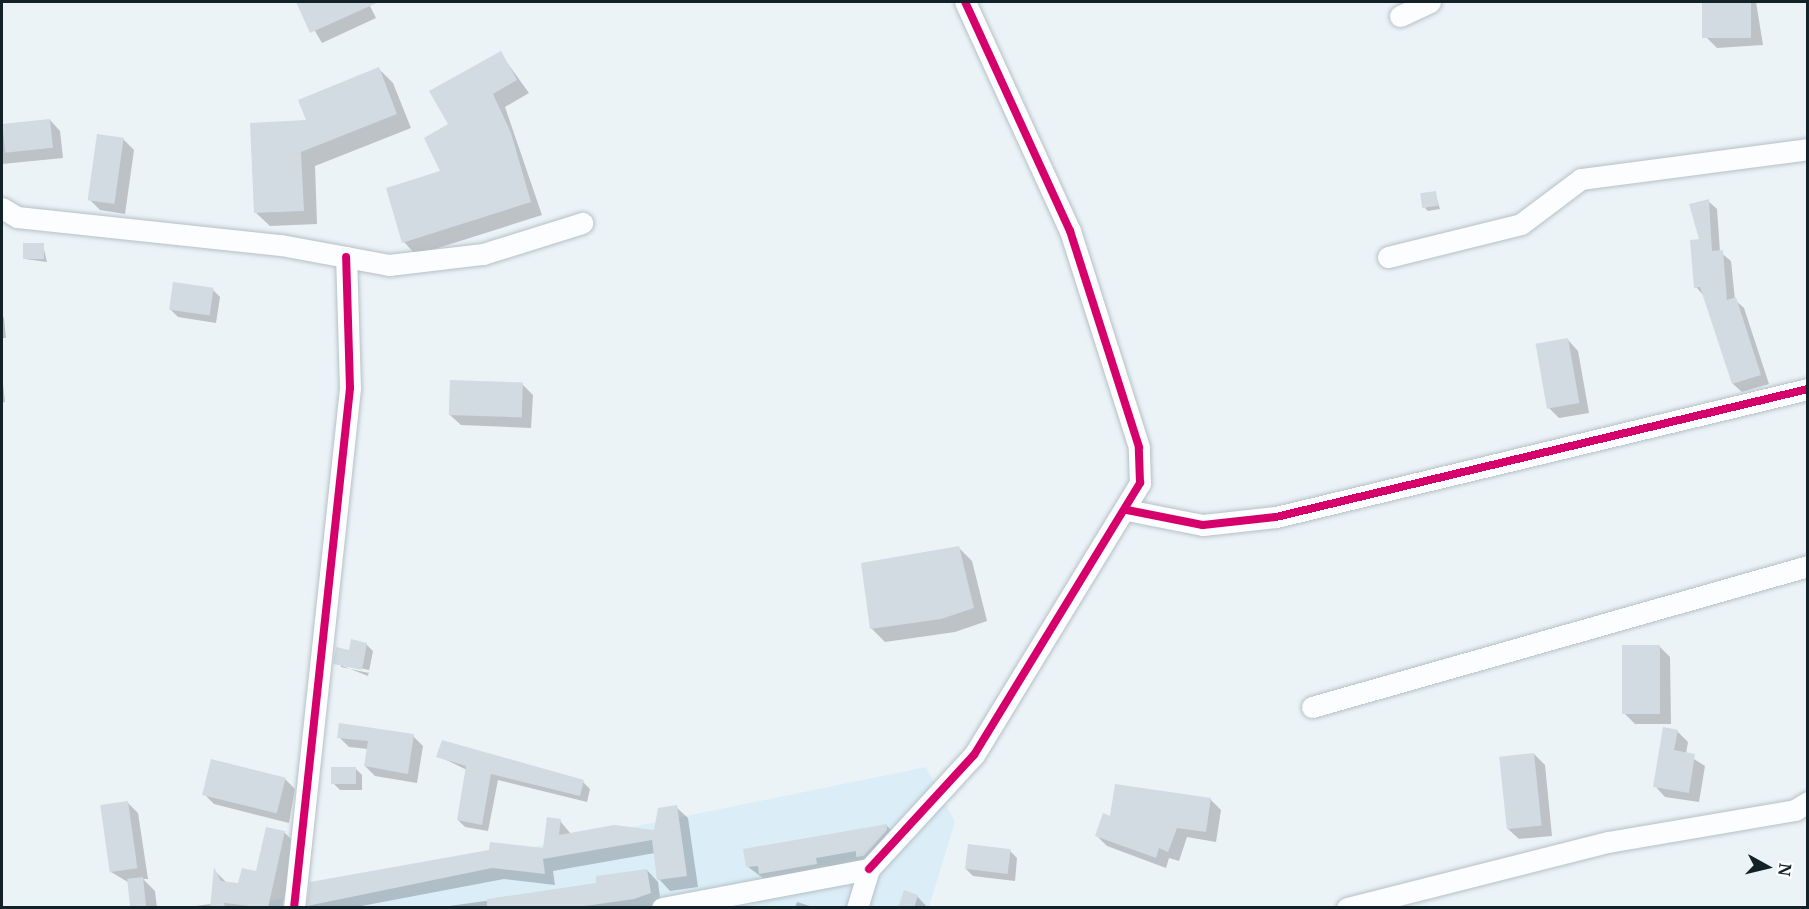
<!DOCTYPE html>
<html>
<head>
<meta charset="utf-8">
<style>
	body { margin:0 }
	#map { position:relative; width:1809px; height:909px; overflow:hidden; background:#ebf3f7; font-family:Merriweather,serif }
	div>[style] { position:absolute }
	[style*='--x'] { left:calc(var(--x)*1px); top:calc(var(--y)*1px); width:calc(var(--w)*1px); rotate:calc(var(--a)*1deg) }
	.built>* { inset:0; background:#dbeef8 }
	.shadow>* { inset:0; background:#0003 }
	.building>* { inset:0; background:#d1dbe1; transform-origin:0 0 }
	.roads { filter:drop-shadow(0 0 2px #b6c0c6) drop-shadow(0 0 2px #b6c0c6) }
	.minor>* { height:21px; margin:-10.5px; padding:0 10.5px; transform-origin:10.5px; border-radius:10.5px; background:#fcfdfe }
	.cycleway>* { height:8px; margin:-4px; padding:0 4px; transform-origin:4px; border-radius:4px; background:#d6006c }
	span { translate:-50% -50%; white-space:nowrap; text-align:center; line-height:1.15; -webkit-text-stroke:5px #fff; paint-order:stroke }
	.frame { position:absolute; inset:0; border:3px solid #132129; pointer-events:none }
	.north { position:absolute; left:1737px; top:837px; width:60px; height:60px; -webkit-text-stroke:4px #fff; paint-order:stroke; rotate:98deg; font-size:16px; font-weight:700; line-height:24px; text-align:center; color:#132129 }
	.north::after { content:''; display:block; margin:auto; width:21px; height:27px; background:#132129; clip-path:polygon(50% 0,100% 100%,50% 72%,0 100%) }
</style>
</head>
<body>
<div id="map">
	<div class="built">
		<div style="clip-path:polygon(926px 767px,955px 822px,929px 907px,235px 908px)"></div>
	</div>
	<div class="shadow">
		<div style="clip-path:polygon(298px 2px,368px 2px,376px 18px,322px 43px)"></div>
		<div style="clip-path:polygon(1703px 2px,1756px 2px,1763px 45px,1717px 48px,1706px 37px)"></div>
		<div style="clip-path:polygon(500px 53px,529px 93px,505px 107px,542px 215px,416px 255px,404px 242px)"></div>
		<div style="clip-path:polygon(379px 69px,393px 83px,411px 128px,315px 166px,317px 224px,270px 226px,255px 212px,308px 122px)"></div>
		<div style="clip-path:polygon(50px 120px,60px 131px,63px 158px,2px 164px,2px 125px)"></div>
		<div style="clip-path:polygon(123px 139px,134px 150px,125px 214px,100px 210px,90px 200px)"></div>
		<div style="clip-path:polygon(1435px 193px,1440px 209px,1428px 211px,1425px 208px)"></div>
		<div style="clip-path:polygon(1708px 201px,1717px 209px,1720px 252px,1731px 261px,1735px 300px,1744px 308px,1769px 384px,1742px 392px,1733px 384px,1705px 297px,1696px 287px)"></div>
		<div style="clip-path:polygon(43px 245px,47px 262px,25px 259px)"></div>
		<div style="clip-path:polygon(213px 290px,220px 297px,216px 323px,178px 317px,171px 310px)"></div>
		<div style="clip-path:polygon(2px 315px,4px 318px,6px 338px,2px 338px)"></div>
		<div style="clip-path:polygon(1568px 340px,1578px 351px,1589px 413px,1559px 418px,1548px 407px)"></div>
		<div style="clip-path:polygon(2px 374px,5px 402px,2px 403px)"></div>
		<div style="clip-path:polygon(522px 384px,533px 395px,531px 428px,461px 425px,450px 415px)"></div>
		<div style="clip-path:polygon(958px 547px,972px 561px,987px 621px,955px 632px,885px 642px,871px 628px)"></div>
		<div style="clip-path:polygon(evenodd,366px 644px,373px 651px,368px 676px,335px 663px,366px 644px,341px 664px,369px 670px,369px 673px,341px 667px,341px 664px)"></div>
		<div style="clip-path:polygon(1660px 647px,1670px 657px,1671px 724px,1635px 724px,1624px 713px)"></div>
		<div style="clip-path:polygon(1677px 731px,1688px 742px,1686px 754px,1705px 766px,1699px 802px,1665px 797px,1655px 786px)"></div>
		<div style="clip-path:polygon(413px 736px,423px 746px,417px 783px,375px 776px,365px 766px,368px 749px,349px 747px,339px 737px)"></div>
		<div style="clip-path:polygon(1534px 754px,1545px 765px,1552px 836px,1519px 839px,1508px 829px)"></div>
		<div style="clip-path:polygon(438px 756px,583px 782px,590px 789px,587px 802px,498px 780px,488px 831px,465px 827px,458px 820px,467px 770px)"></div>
		<div style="clip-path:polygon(355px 768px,362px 775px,362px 790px,340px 790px,333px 783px)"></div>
		<div style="clip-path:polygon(285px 779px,295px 789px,289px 823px,214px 804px,204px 794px)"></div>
		<div style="clip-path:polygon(1210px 799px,1221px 810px,1216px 842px,1187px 837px,1179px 861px,1169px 858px,1166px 868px,1107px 846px,1097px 836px,1112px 818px)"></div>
		<div style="clip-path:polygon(127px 802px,138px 813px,148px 879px,143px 879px,155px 891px,157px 908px,131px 908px,128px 882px,111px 872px)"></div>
		<div style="clip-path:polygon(676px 807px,688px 818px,698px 887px,670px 891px,659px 879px,655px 853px,553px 871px,555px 885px,504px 879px,351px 908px,309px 908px,311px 883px,545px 849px,560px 821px,571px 834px,655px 832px)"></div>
		<div style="clip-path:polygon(886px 825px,896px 835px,867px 866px,770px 883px,748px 867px)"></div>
		<div style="clip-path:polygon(284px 832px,296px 844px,282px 908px,180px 908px,211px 904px,215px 871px,227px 883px,239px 885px,257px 873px)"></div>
		<div style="clip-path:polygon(1010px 851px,1017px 858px,1015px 881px,973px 876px,966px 869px)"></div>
		<div style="clip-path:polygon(647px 870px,658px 882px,661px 905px,653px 908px,435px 908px,598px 885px)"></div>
		<div style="clip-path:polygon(917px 896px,928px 908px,900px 908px)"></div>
		<div style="clip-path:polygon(797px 902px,816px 908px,795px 908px)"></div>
	</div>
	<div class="building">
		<div style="clip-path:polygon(296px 2px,379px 2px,310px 33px)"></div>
		<div style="left:1702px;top:2px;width:49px;height:36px"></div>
		<div style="clip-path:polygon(501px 51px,517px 80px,493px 94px,511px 133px,531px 202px,402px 243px,386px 188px,440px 171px,424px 138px,448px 124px,429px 91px)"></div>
		<div style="clip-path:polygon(379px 67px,397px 114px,301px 152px,304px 211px,254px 213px,250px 123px,306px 120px,298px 100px)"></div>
		<div style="left:50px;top:119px;width:29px;height:48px;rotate:84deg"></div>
		<div style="left:97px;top:134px;width:27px;height:67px;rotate:8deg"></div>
		<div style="left:1436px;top:191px;width:15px;height:16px;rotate:82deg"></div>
		<div style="clip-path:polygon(1709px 199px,1712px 251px,1723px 250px,1727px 300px,1736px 297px,1761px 375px,1732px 384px,1700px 287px,1694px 288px,1690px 240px,1699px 239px,1689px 204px)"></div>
		<div style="left:44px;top:243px;width:16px;height:21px;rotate:90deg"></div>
		<div style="left:173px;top:282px;width:41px;height:28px;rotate:8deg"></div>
		<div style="left:1568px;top:338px;width:66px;height:33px;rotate:80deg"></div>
		<div style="left:450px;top:380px;width:73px;height:35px;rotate:2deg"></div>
		<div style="clip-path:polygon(959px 546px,974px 608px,941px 619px,870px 629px,861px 563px)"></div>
		<div style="clip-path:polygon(351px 639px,367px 643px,362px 670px,333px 664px,336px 647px,349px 650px)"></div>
		<div style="left:1622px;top:645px;width:38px;height:69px"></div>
		<div style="clip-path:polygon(339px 723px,414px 734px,408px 774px,364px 766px,368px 741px,337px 738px)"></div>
		<div style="clip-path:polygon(1663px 727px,1678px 730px,1674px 750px,1695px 754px,1689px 793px,1653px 787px)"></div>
		<div style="clip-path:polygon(442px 740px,584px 780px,580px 796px,491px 774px,482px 825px,457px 820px,466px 766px,436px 757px)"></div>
		<div style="left:1534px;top:753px;width:73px;height:35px;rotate:84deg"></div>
		<div style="left:211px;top:759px;width:77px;height:37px;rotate:14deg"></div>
		<div style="left:331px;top:767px;width:25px;height:17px"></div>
		<div style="clip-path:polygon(1115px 784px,1211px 798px,1206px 832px,1177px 828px,1168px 852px,1159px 848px,1156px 858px,1095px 836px,1103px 813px,1110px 816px)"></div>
		<div style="left:128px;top:801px;width:68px;height:28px;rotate:82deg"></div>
		<div style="clip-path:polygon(677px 805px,687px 876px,657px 880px,652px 840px,543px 859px,545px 874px,492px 868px,307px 906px,310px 882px,489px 850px,490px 842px,543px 848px,547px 817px,561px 819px,559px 835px,614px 825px,654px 830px,658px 808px)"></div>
		<div style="clip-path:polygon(887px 824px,887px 830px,864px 856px,856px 857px,856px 851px,816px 858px,817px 864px,759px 874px,758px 866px,746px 867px,743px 849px)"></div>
		<div style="clip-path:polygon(266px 827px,285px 831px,268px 908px,224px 903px,225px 908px,210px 908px,214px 867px,221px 881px,238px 883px,242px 868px,256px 871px)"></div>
		<div style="left:968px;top:844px;width:43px;height:25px;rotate:7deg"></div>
		<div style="clip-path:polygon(647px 869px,651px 893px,634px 899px,571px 908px,487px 908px,487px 899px,596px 883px,596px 876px)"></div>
		<div style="left:143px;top:877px;width:31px;height:16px;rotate:84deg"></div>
		<div style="clip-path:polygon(904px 890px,918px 895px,914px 908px,898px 908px)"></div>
	</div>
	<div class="roads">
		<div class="minor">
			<div style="--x:1400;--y:16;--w:33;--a:-25"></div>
			<div style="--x:2;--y:208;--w:17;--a:31"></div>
			<div style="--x:17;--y:217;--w:265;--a:6.1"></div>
			<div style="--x:281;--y:245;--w:110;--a:10.5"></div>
			<div style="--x:389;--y:265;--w:95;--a:-6.7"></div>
			<div style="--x:483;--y:254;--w:104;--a:-17.4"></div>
			<div style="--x:1388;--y:257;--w:137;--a:-13.9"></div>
			<div style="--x:1521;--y:224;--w:75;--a:-36.9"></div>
			<div style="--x:1581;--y:179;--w:229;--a:-7.5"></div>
			<div style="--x:1127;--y:510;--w:77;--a:11.2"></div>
			<div style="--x:1203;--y:525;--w:73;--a:-6.3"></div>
			<div style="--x:1276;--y:517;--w:547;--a:-13.53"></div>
			<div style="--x:1312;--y:707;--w:516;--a:-15.87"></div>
			<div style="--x:869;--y:869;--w:155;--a:-47.4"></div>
			<div style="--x:974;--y:755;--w:319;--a:-58.6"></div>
			<div style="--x:1140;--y:483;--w:36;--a:-92"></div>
			<div style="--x:1139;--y:447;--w:227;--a:-107.7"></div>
			<div style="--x:1070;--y:231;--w:252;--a:-114.6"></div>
			<div style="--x:294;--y:908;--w:523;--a:-83.85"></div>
			<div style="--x:350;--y:388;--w:131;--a:-91.7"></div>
			<div style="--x:662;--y:908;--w:211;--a:-10.7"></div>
			<div style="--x:869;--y:869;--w:41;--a:107.1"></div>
			<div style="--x:1347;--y:908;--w:269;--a:-14.2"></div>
			<div style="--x:1608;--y:842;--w:190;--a:-9.7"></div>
			<div style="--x:1795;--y:810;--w:15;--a:-32"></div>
		</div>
	</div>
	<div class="cycleway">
		<div style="--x:1127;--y:510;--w:77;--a:11.2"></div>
		<div style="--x:1203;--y:525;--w:73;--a:-6.3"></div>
		<div style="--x:1276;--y:517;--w:547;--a:-13.53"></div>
		<div style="--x:869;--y:869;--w:155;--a:-47.4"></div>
		<div style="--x:974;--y:755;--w:319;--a:-58.6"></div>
		<div style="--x:1140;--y:483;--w:36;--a:-92"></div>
		<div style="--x:1139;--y:447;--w:227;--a:-107.7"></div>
		<div style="--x:1070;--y:231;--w:252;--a:-114.6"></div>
		<div style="--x:294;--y:908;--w:523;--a:-83.85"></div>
		<div style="--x:350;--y:388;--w:131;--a:-91.7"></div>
	</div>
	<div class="frame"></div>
	<div class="north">N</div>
</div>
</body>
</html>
